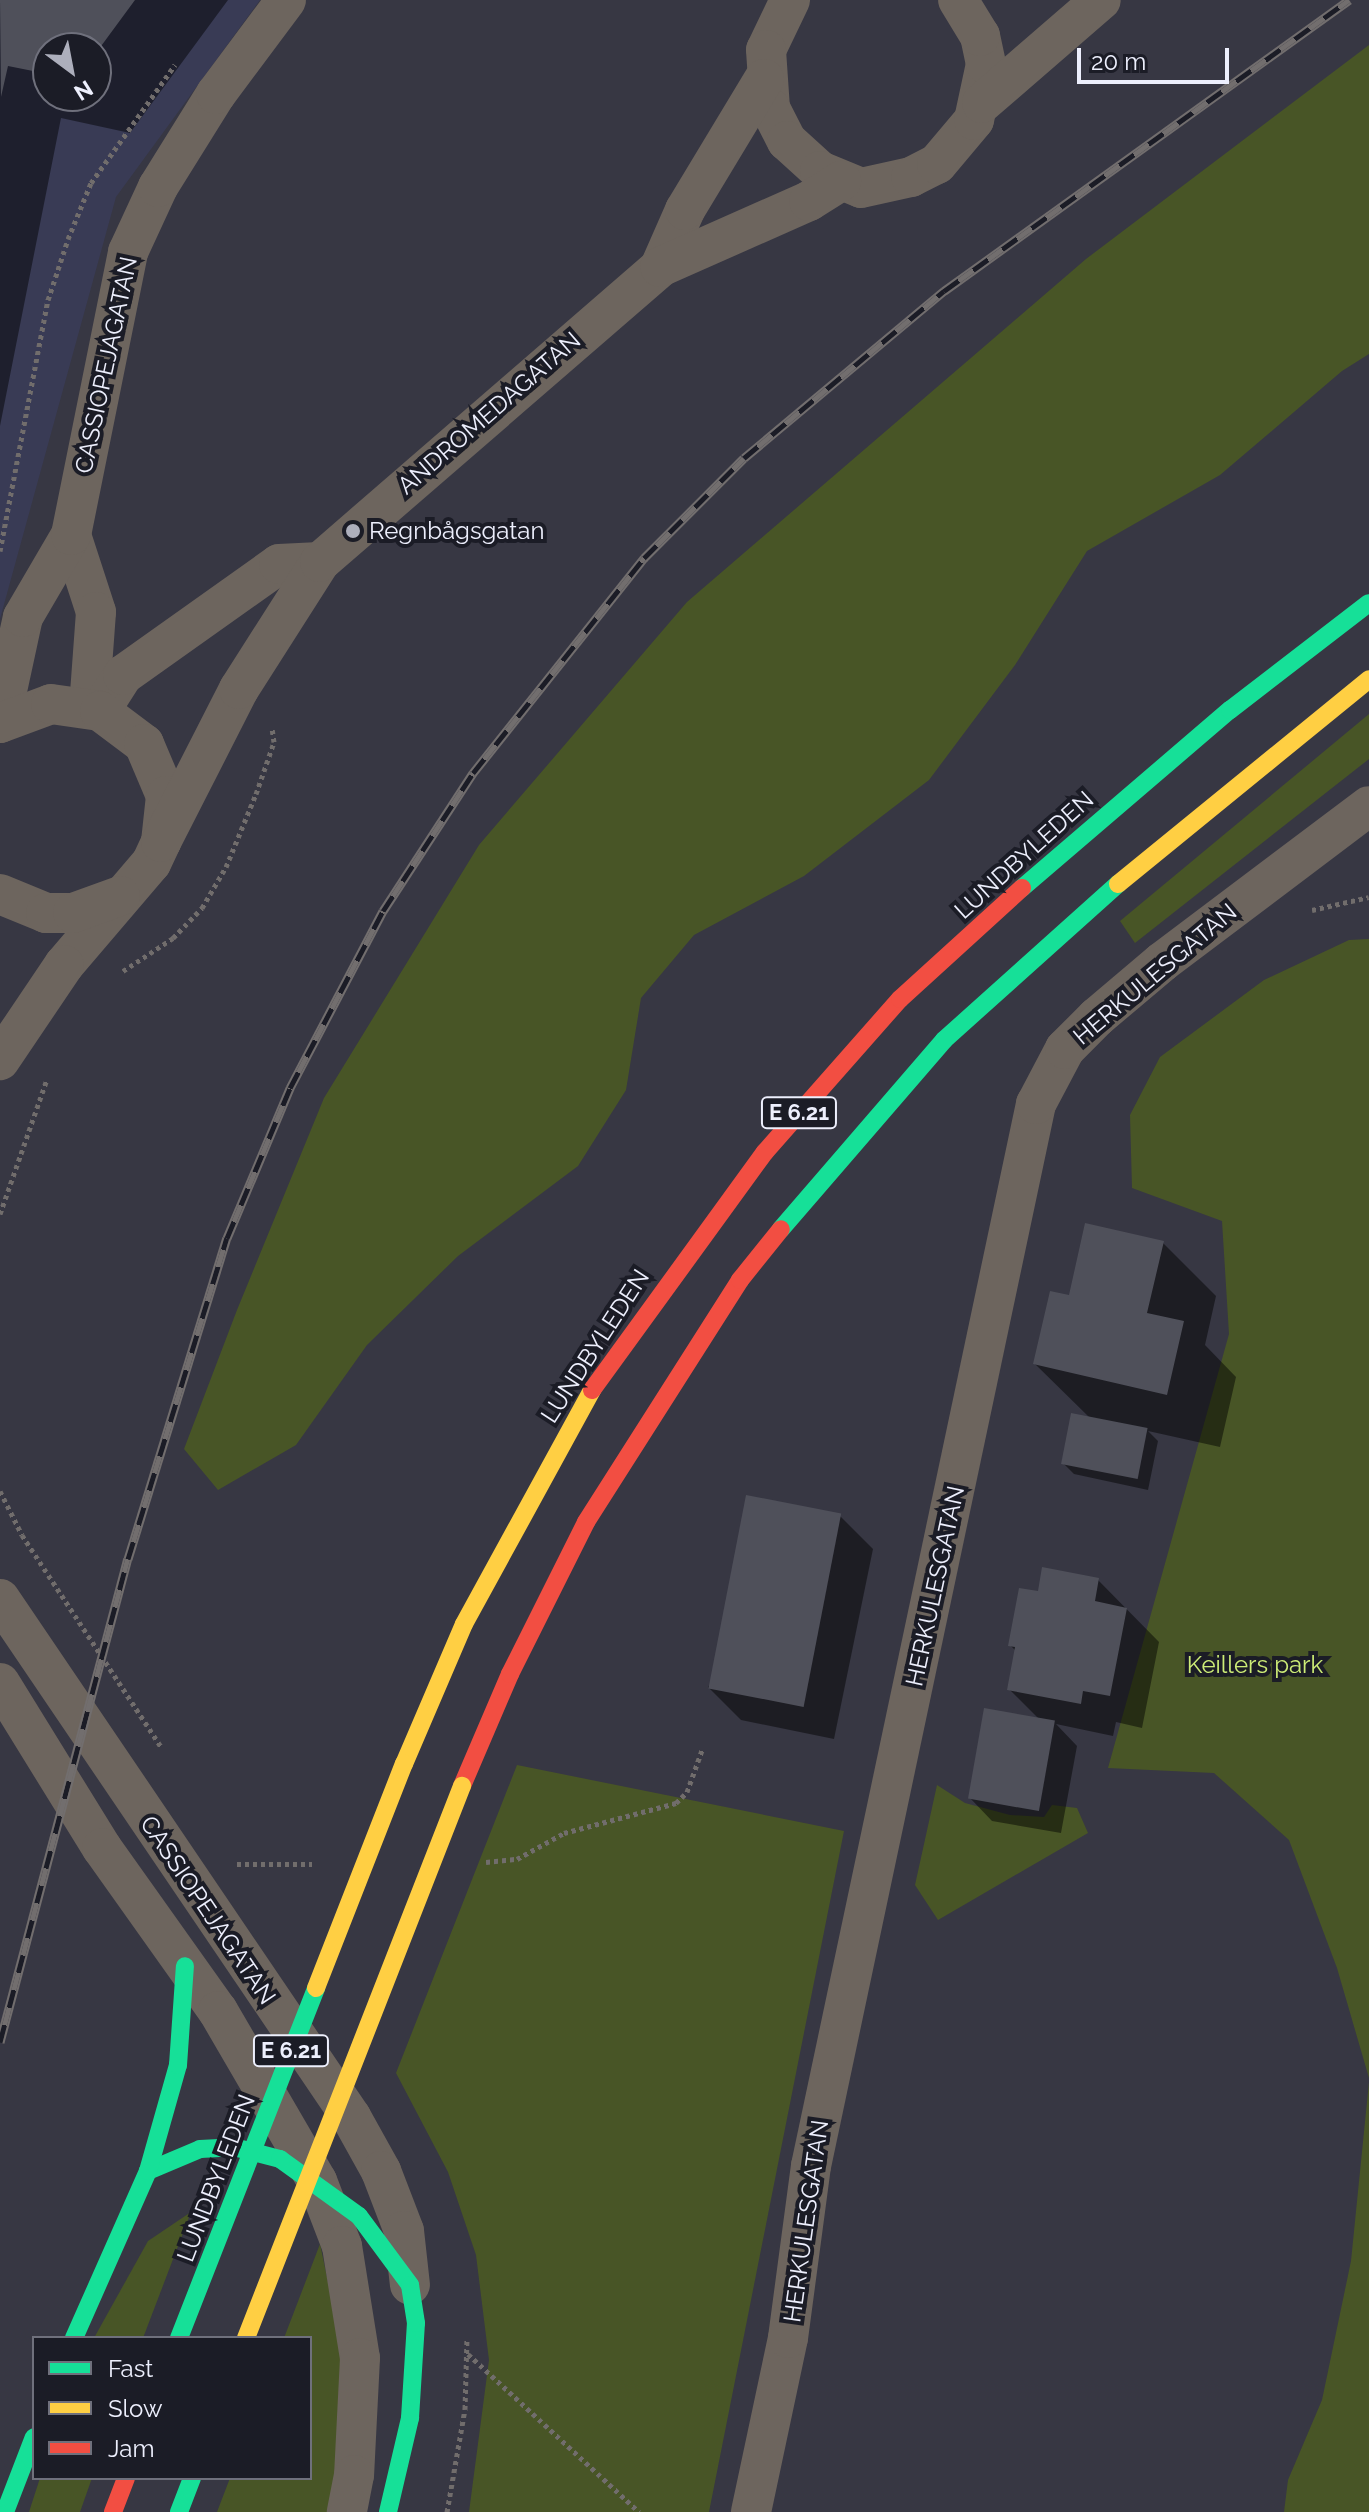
<!DOCTYPE html>
<html>
<head>
<meta charset="utf-8">
<style>
	body { margin:0 }
	#map { position:relative; width:1369px; height:2512px; overflow:hidden; background:#373743; font-family:Raleway,sans-serif }
	div>[style] { position:absolute }
	[style*='--x'] { left:calc(var(--x)*1px); top:calc(var(--y)*1px); width:calc(var(--w)*1px); rotate:calc(var(--a)*1deg) }
	.built>* { inset:0; background:#393b55 }
	.green>* { inset:0; background:#485526 }
	.shadow>* { inset:0; background:#0007 }
	.building>* { inset:0; background:#4f505a; transform-origin:0 0 }
	.path>* { height:5px; margin-top:-2.5px; transform-origin:0; background:repeating-linear-gradient(90deg,#716d6c 0 4px,transparent 0 8px) }
	.street>* { height:40px; margin:-20px; padding:0 20px; transform-origin:20px; border-radius:20px; background:#6d655e }
	.fast>* { height:18px; margin:-9px; padding:0 9px; transform-origin:9px; border-radius:9px; background:#16e098 }
	.slow>* { height:18px; margin:-9px; padding:0 9px; transform-origin:9px; border-radius:9px; background:#ffcf43 }
	.jam>* { height:18px; margin:-9px; padding:0 9px; transform-origin:9px; border-radius:9px; background:#f24e42 }
	.rail>* { height:9px; margin-top:-4.5px; transform-origin:0; background:repeating-linear-gradient(90deg,#1b1c26 0 18px,#726e6e 0 36px); box-sizing:border-box; border-block:2px solid #726e6e }
	.fast-bridge>* { height:18px; margin:-9px; padding:0 9px; transform-origin:9px; border-radius:9px; background:#16e098 }
	.slow-bridge>* { height:18px; margin:-9px; padding:0 9px; transform-origin:9px; border-radius:9px; background:#ffcf43 }
	.dots>* { width:22px; height:22px; translate:-50% -50%; box-sizing:border-box; border:4px solid #1b1c26; border-radius:50% }
	span { translate:-50% -50%; white-space:nowrap; text-align:center; line-height:1.15; -webkit-text-stroke:8px #1b1c26; paint-order:stroke }
	.shield-label span { padding:2px 6px; background:#1b1c26; border:2px solid; border-radius:6px; -webkit-text-stroke-width:0 }
	.shield-label { font-size:22px; color:#edeffd; font-weight:700 }
	.street-label { font-size:24px; color:#edeffd }
	.poi-label { font-size:24px; color:#edeffd }
	.left { translate:0 -50%; text-align:left }
	.park-label { font-size:24px; color:#cdec77 }
	.legend { position:absolute; left:32px; top:2336px; width:280px; height:144px; box-sizing:border-box; background:#1b1c26; border:2px solid #6f707c; margin:0; padding:10px 14px; list-style:none; font-size:24px; color:#edeffd }
	.legend li { display:flex; align-items:center; gap:16px; height:40px }
	.legend b { width:40px; border:2px solid #6f707c }
	.north { position:absolute; left:32px; top:32px; width:80px; height:80px; box-sizing:border-box; background:#1b1c26; border:2px solid #6f707c; border-radius:50%; rotate:148deg; font-size:22px; font-weight:700; line-height:32px; text-align:center; color:#edeffd }
	.north::after { content:''; display:block; margin:auto; width:28px; height:36px; background:#adafbc; clip-path:polygon(50% 0,100% 100%,50% 72%,0 100%) }
	.scale { position:absolute; left:1077px; top:48px; width:152px; height:36px; box-sizing:border-box; border:4px solid #edeffd; border-top:0; padding-left:10px; font-size:24px; line-height:28px; white-space:nowrap; color:#edeffd; -webkit-text-stroke:6px #1b1c26; paint-order:stroke }
</style>
</head>
<body>
<div id="map">
	<div class="built">
		<div style="clip-path:polygon(evenodd,0 0,260px 0,116px 197px,0 619px,0 0,48px 48px,96px 48px,96px 96px,48px 96px,48px 48px)"></div>
	</div>
	<div class="green">
		<div style="clip-path:polygon(1369px 45px,1369px 354px,1342px 371px,1220px 475px,1087px 551px,1015px 665px,929px 780px,804px 876px,694px 935px,641px 998px,626px 1090px,578px 1166px,458px 1256px,367px 1345px,296px 1445px,218px 1490px,184px 1449px,237px 1310px,324px 1098px,479px 845px,687px 602px,1086px 259px)"></div>
		<div style="clip-path:polygon(1369px 714px,1369px 759px,1135px 943px,1120px 921px)"></div>
		<div style="clip-path:polygon(1369px 939px,1369px 2078px,1337px 1968px,1289px 1840px,1214px 1773px,1108px 1768px,1229px 1334px,1222px 1221px,1132px 1188px,1130px 1115px,1160px 1057px,1264px 980px,1349px 940px)"></div>
		<div style="clip-path:polygon(517px 1765px,844px 1831px,709px 2512px,469px 2512px,489px 2360px,476px 2255px,448px 2172px,396px 2073px)"></div>
		<div style="clip-path:polygon(937px 1785px,965px 1803px,1010px 1815px,1044px 1817px,1052px 1805px,1077px 1808px,1088px 1833px,938px 1920px,915px 1885px)"></div>
		<div style="clip-path:polygon(1369px 2082px,1369px 2512px,1284px 2512px,1288px 2480px,1322px 2400px,1351px 2261px)"></div>
		<div style="clip-path:polygon(191px 2212px,143px 2338px,94px 2338px,148px 2241px)"></div>
		<div style="clip-path:polygon(320px 2244px,342px 2349px,340px 2439px,330px 2512px,217px 2512px,230px 2478px,310px 2478px,310px 2338px,284px 2338px)"></div>
		<div style="clip-path:polygon(40px 2478px,92px 2478px,80px 2512px,29px 2512px)"></div>
	</div>
	<div class="shadow">
		<div style="clip-path:polygon(evenodd,0 0,228px 0,130px 133px,61px 118px,0 426px,0 0,48px 48px,96px 48px,96px 96px,48px 96px,48px 48px)"></div>
		<div style="clip-path:polygon(1163px 1243px,1216px 1296px,1205px 1345px,1236px 1377px,1220px 1447px,1148px 1431px,1158px 1441px,1148px 1490px,1074px 1474px,1063px 1463px,1090px 1418px,1035px 1364px,1070px 1298px)"></div>
		<div style="clip-path:polygon(840px 1516px,873px 1549px,834px 1739px,741px 1720px,708px 1687px)"></div>
		<div style="clip-path:polygon(1098px 1580px,1159px 1642px,1142px 1728px,1116px 1722px,1113px 1736px,1056px 1724px,1077px 1746px,1061px 1833px,992px 1821px,970px 1798px,1040px 1720px,1009px 1689px,1016px 1651px,1010px 1645px,1040px 1593px)"></div>
	</div>
	<div class="building">
		<div style="clip-path:polygon(0 0,135px 0,96px 53px,96px 48px,48px 48px,48px 74px,8px 66px,1px 97px)"></div>
		<div style="clip-path:polygon(1085px 1223px,1164px 1241px,1147px 1313px,1184px 1321px,1167px 1395px,1033px 1364px,1050px 1291px,1069px 1295px)"></div>
		<div style="left:1071px;top:1413px;width:78px;height:52px;rotate:11deg"></div>
		<div style="left:746px;top:1495px;width:97px;height:197px;rotate:11deg"></div>
		<div style="clip-path:polygon(1042px 1567px,1099px 1578px,1095px 1601px,1127px 1608px,1110px 1696px,1083px 1691px,1081px 1704px,1007px 1690px,1015px 1647px,1008px 1646px,1019px 1588px,1038px 1591px)"></div>
		<div style="left:984px;top:1708px;width:72px;height:92px;rotate:10deg"></div>
	</div>
	<div class="path">
		<div style="--x:0;--y:551;--w:256;--a:-79.2"></div>
		<div style="--x:48;--y:300;--w:64;--a:-71.8"></div>
		<div style="--x:68;--y:239;--w:61;--a:-67.7"></div>
		<div style="--x:91;--y:183;--w:145;--a:-54.6"></div>
		<div style="--x:1312;--y:910;--w:58;--a:-12.8"></div>
		<div style="--x:123;--y:971;--w:60;--a:-33.4"></div>
		<div style="--x:173;--y:938;--w:42;--a:-46"></div>
		<div style="--x:202;--y:908;--w:48;--a:-59.7"></div>
		<div style="--x:226;--y:867;--w:79;--a:-67.7"></div>
		<div style="--x:256;--y:794;--w:55;--a:-70.9"></div>
		<div style="--x:274;--y:742;--w:15;--a:-98"></div>
		<div style="--x:0;--y:1214;--w:143;--a:-70.8"></div>
		<div style="--x:0;--y:1491;--w:49;--a:63.4"></div>
		<div style="--x:22;--y:1535;--w:254;--a:56.7"></div>
		<div style="--x:486;--y:1862;--w:31;--a:-6"></div>
		<div style="--x:517;--y:1859;--w:54;--a:-29"></div>
		<div style="--x:564;--y:1833;--w:116;--a:-15"></div>
		<div style="--x:676;--y:1803;--w:16;--a:-45"></div>
		<div style="--x:687;--y:1792;--w:45;--a:-70.3"></div>
		<div style="--x:237;--y:1864;--w:75;--a:0"></div>
		<div style="--x:468;--y:2354;--w:233;--a:42.7"></div>
		<div style="--x:447;--y:2512;--w:105;--a:-80.1"></div>
		<div style="--x:465;--y:2409;--w:70;--a:-88.4"></div>
	</div>
	<div class="street">
		<div style="--x:790;--y:0;--w:55;--a:115.6"></div>
		<div style="--x:766;--y:50;--w:58;--a:86.1"></div>
		<div style="--x:770;--y:108;--w:37;--a:63"></div>
		<div style="--x:787;--y:141;--w:45;--a:42.3"></div>
		<div style="--x:820;--y:171;--w:44;--a:22.5"></div>
		<div style="--x:861;--y:188;--w:51;--a:-12.4"></div>
		<div style="--x:911;--y:177;--w:29;--a:-27"></div>
		<div style="--x:937;--y:164;--w:57;--a:-49.9"></div>
		<div style="--x:974;--y:120;--w:57;--a:-77.9"></div>
		<div style="--x:986;--y:64;--w:29;--a:-102"></div>
		<div style="--x:980;--y:36;--w:42;--a:-121.4"></div>
		<div style="--x:982;--y:103;--w:157;--a:-40.9"></div>
		<div style="--x:660;--y:267;--w:62;--a:-66.3"></div>
		<div style="--x:685;--y:210;--w:153;--a:-58.9"></div>
		<div style="--x:71;--y:535;--w:81;--a:72"></div>
		<div style="--x:96;--y:612;--w:95;--a:94.2"></div>
		<div style="--x:100;--y:711;--w:43;--a:-57.4"></div>
		<div style="--x:123;--y:675;--w:191;--a:-35.4"></div>
		<div style="--x:279;--y:564;--w:41;--a:-2.8"></div>
		<div style="--x:0;--y:723;--w:108;--a:-77.8"></div>
		<div style="--x:23;--y:617;--w:95;--a:-59.7"></div>
		<div style="--x:71;--y:535;--w:289;--a:-78.6"></div>
		<div style="--x:128;--y:252;--w:72;--a:-65.2"></div>
		<div style="--x:158;--y:187;--w:110;--a:-58.1"></div>
		<div style="--x:216;--y:94;--w:117;--a:-53.3"></div>
		<div style="--x:0;--y:723;--w:54;--a:-20.4"></div>
		<div style="--x:51;--y:704;--w:49;--a:8.1"></div>
		<div style="--x:100;--y:711;--w:55;--a:36.9"></div>
		<div style="--x:144;--y:744;--w:56;--a:67.1"></div>
		<div style="--x:166;--y:796;--w:46;--a:96.2"></div>
		<div style="--x:161;--y:842;--w:23;--a:115"></div>
		<div style="--x:151;--y:863;--w:134;--a:130.5"></div>
		<div style="--x:64;--y:965;--w:115;--a:124"></div>
		<div style="--x:161;--y:842;--w:172;--a:-63"></div>
		<div style="--x:239;--y:689;--w:151;--a:-57.5"></div>
		<div style="--x:320;--y:562;--w:450;--a:-40.9"></div>
		<div style="--x:660;--y:267;--w:163;--a:-23.9"></div>
		<div style="--x:809;--y:201;--w:38;--a:-32"></div>
		<div style="--x:0;--y:894;--w:50;--a:22.4"></div>
		<div style="--x:46;--y:913;--w:27;--a:0"></div>
		<div style="--x:73;--y:913;--w:50;--a:-19.9"></div>
		<div style="--x:0;--y:1599;--w:626;--a:55.88"></div>
		<div style="--x:351;--y:2117;--w:62;--a:60.9"></div>
		<div style="--x:381;--y:2171;--w:64;--a:69"></div>
		<div style="--x:404;--y:2231;--w:54;--a:83.7"></div>
		<div style="--x:0;--y:1683;--w:194;--a:58.3"></div>
		<div style="--x:102;--y:1848;--w:200;--a:54.6"></div>
		<div style="--x:218;--y:2011;--w:197;--a:59.8"></div>
		<div style="--x:317;--y:2181;--w:70;--a:69"></div>
		<div style="--x:342;--y:2246;--w:113;--a:80.9"></div>
		<div style="--x:360;--y:2358;--w:117;--a:92.9"></div>
		<div style="--x:354;--y:2475;--w:38;--a:101"></div>
		<div style="--x:751;--y:2512;--w:178;--a:-78"></div>
		<div style="--x:788;--y:2338;--w:174;--a:-82.4"></div>
		<div style="--x:811;--y:2166;--w:1086;--a:-78.04"></div>
		<div style="--x:1036;--y:1104;--w:62;--a:-62.2"></div>
		<div style="--x:1065;--y:1049;--w:45;--a:-45"></div>
		<div style="--x:1097;--y:1017;--w:85;--a:-40.2"></div>
		<div style="--x:1162;--y:962;--w:259;--a:-37"></div>
	</div>
	<div class="fast">
		<div style="--x:1022;--y:888;--w:274;--a:-40.6"></div>
		<div style="--x:1230;--y:710;--w:175;--a:-37.6"></div>
		<div style="--x:781;--y:1229;--w:250;--a:-49.2"></div>
		<div style="--x:944;--y:1040;--w:234;--a:-41.9"></div>
		<div style="--x:148;--y:2171;--w:56;--a:-22.9"></div>
		<div style="--x:200;--y:2149;--w:34;--a:-3"></div>
		<div style="--x:234;--y:2147;--w:48;--a:14.6"></div>
		<div style="--x:280;--y:2159;--w:97;--a:35.8"></div>
		<div style="--x:359;--y:2216;--w:86;--a:53.5"></div>
		<div style="--x:74;--y:2338;--w:183;--a:-66.1"></div>
		<div style="--x:148;--y:2171;--w:110;--a:-74.2"></div>
		<div style="--x:178;--y:2065;--w:99;--a:-86"></div>
		<div style="--x:5;--y:2512;--w:80;--a:-68.9"></div>
		<div style="--x:179;--y:2512;--w:36;--a:-69"></div>
		<div style="--x:388;--y:2512;--w:97;--a:-76.8"></div>
		<div style="--x:410;--y:2418;--w:95;--a:-86.4"></div>
		<div style="--x:416;--y:2323;--w:38;--a:-99"></div>
	</div>
	<div class="slow">
		<div style="--x:1118;--y:884;--w:324;--a:-39.2"></div>
		<div style="--x:404;--y:1764;--w:152;--a:-66.8"></div>
		<div style="--x:464;--y:1624;--w:267;--a:-61.3"></div>
	</div>
	<div class="jam">
		<div style="--x:592;--y:1390;--w:294;--a:-54"></div>
		<div style="--x:765;--y:1152;--w:204;--a:-48.6"></div>
		<div style="--x:900;--y:999;--w:165;--a:-42.3"></div>
		<div style="--x:462;--y:1786;--w:122;--a:-66.8"></div>
		<div style="--x:510;--y:1674;--w:170;--a:-63.4"></div>
		<div style="--x:586;--y:1522;--w:287;--a:-57.5"></div>
		<div style="--x:740;--y:1280;--w:65;--a:-51.2"></div>
		<div style="--x:113;--y:2512;--w:36;--a:-69"></div>
	</div>
	<div class="rail">
		<div style="--x:0;--y:2042;--w:500;--a:-75.2"></div>
		<div style="--x:128;--y:1559;--w:336;--a:-72.9"></div>
		<div style="--x:227;--y:1238;--w:163;--a:-67.2"></div>
		<div style="--x:290;--y:1088;--w:200;--a:-62.3"></div>
		<div style="--x:383;--y:911;--w:165;--a:-56.9"></div>
		<div style="--x:473;--y:773;--w:275;--a:-51.5"></div>
		<div style="--x:644;--y:558;--w:141;--a:-45"></div>
		<div style="--x:744;--y:458;--w:261;--a:-39.9"></div>
		<div style="--x:944;--y:291;--w:499;--a:-35.7"></div>
	</div>
	<div class="fast-bridge">
		<div style="--x:179;--y:2338;--w:376;--a:-68.6"></div>
	</div>
	<div class="slow-bridge">
		<div style="--x:316;--y:1988;--w:241;--a:-68.6"></div>
		<div style="--x:246;--y:2338;--w:593;--a:-68.63"></div>
	</div>
	<div class="dots">
		<div style="left:353px;top:531px;background:#adafbc"></div>
	</div>
	<div class="shield-label">
		<span style="left:799px;top:1113px">E 6.21</span>
		<span style="left:291px;top:2051px">E 6.21</span>
	</div>
	<div class="street-label">
		<span style="left:106px;top:365px;rotate:-78deg">CASSIOPEJAGATAN</span>
		<span style="left:489px;top:413px;rotate:-41deg">ANDROMEDAGATAN</span>
		<span style="left:1024px;top:855px;rotate:-42deg">LUNDBYLEDEN</span>
		<span style="left:1155px;top:974px;rotate:-40deg">HERKULESGATAN</span>
		<span style="left:595px;top:1346px;rotate:-57deg">LUNDBYLEDEN</span>
		<span style="left:935px;top:1586px;rotate:-78deg">HERKULESGATAN</span>
		<span style="left:208px;top:1910px;rotate:56deg">CASSIOPEJAGATAN</span>
		<span style="left:216px;top:2178px;rotate:-69deg">LUNDBYLEDEN</span>
		<span style="left:806px;top:2221px;rotate:-82deg">HERKULESGATAN</span>
	</div>
	<div class="poi-label">
		<span class="left" style="left:369px;top:531px">Regnbågsgatan</span>
	</div>
	<div class="park-label">
		<span style="left:1255px;top:1665px">Keillers park</span>
	</div>
	<ul class="legend">
	<li><b style="height:10px;background:#16e098"></b>Fast</li>
	<li><b style="height:10px;background:#ffcf43"></b>Slow</li>
	<li><b style="height:10px;background:#f24e42"></b>Jam</li>
	</ul>
	<div class="north">N</div>
	<div class="scale">20 m</div>
</div>
</body>
</html>
